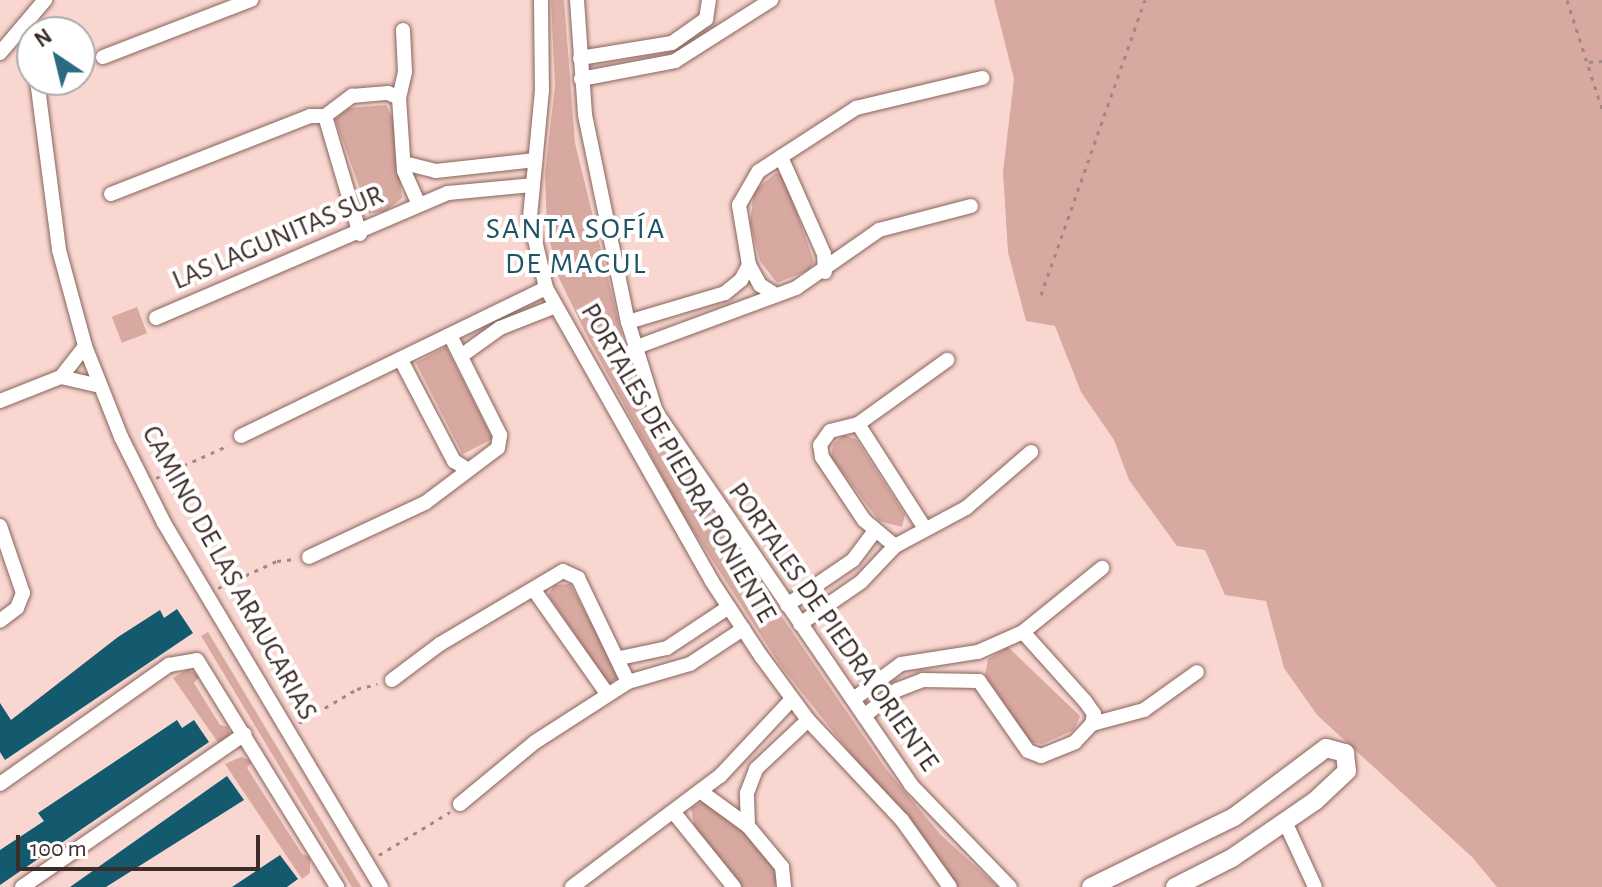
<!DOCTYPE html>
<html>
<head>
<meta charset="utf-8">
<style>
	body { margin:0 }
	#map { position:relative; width:1602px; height:887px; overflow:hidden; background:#f9d7d0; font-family:"Alegreya Sans",sans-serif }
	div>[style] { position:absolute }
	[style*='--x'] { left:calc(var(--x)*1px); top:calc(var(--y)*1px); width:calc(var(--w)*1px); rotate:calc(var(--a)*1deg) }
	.green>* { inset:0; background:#d7a9a1; transform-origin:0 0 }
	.building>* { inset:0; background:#135a6e }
	.path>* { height:3px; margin-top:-1.5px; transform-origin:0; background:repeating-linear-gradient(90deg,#a18883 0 4px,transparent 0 10px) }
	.roads { filter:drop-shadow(0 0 2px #88635c) drop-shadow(0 0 2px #88635c) }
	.minor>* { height:14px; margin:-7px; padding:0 7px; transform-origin:7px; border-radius:7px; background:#fff }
	.tertiary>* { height:18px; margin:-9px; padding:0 9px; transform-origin:9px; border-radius:9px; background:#fff }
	span { translate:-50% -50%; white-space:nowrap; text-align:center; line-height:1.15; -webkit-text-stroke:8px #fff; paint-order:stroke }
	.street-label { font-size:28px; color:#3d2d2a }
	.neighbourhood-label { font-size:30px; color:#205363; letter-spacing:2px }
	.north { position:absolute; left:16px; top:16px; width:80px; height:80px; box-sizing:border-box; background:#fff; border:2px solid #b1abaa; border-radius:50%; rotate:325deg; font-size:22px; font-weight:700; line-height:32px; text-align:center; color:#3d2d2a }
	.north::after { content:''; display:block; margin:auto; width:28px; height:36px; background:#2b6b80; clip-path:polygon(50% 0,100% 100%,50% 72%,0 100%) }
	.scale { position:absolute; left:16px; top:835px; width:244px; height:36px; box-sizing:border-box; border:4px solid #3d2d2a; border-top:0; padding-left:10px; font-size:24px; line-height:28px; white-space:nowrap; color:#3d2d2a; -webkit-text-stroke:6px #fff; paint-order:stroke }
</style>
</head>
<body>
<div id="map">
	<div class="green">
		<div style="clip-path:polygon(551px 0,564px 0,575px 143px,637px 397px,658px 436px,886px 769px,940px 834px,998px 887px,957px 887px,780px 665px,680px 510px,586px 334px,558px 276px,547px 229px,545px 174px,555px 85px)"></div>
		<div style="clip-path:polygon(994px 0,1602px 0,1602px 887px,1497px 887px,1472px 857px,1317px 715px,1284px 668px,1266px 601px,1225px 595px,1205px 550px,1177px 546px,1129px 480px,1114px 440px,1081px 392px,1055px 326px,1026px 321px,1008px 252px,1003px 172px,1014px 79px)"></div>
		<div style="clip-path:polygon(386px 105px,394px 120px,402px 198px,386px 211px,369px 214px,335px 119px,349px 108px)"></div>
		<div style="clip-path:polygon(776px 173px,784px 175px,814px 262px,809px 270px,777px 283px,760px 261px,750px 222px,754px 191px)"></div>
		<div style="left:137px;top:307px;width:28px;height:27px;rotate:69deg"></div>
		<div style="left:446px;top:347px;width:103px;height:34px;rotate:63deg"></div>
		<div style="clip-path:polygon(844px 435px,856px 439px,905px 515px,902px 527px,879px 521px,831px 457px,833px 444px)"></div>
		<div style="clip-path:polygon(570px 584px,613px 663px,618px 678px,609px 684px,548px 595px,554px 585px)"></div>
		<div style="left:208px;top:632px;width:298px;height:8px;rotate:59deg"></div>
		<div style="clip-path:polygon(1008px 647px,1080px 716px,1074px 730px,1042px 744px,1030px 742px,985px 675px,988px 659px)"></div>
		<div style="clip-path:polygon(188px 669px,200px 676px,194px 683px,220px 725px,228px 727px,230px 735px,219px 744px,173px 678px)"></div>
		<div style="clip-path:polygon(241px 757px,252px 761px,247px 768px,302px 854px,310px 857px,310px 873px,302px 879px,225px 764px)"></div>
		<div style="clip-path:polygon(706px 800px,734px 821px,773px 866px,778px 874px,775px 887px,742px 887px,695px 829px,691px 808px)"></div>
	</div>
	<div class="building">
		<div style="clip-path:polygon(177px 609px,193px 633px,5px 760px,0 752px,0 703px,11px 720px,118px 637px,160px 610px,164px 618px)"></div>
		<div style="clip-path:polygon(177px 720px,182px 728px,194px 720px,209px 742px,0 885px,0 850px,44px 821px,38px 813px)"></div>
		<div style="clip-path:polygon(227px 776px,244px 800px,106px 887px,70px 887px)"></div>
		<div style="clip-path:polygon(280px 855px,298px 879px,287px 887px,232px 887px)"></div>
	</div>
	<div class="path">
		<div style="--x:1567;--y:0;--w:114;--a:72.2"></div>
		<div style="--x:1589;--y:62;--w:13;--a:-4"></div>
		<div style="--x:1041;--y:295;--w:313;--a:-70.6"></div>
		<div style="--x:156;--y:478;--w:80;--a:-24.3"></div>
		<div style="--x:218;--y:588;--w:65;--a:-24.6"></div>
		<div style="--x:277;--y:561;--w:19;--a:-6"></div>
		<div style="--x:299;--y:723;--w:67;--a:-30.4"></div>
		<div style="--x:357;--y:689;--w:21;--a:-14"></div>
		<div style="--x:379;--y:855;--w:83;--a:-31.2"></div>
	</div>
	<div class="roads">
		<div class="minor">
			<div style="--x:541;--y:0;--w:90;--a:89.4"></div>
			<div style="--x:542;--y:90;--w:129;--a:95.4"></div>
			<div style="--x:530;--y:218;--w:72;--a:77.1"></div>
			<div style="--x:546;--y:288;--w:335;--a:60.5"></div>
			<div style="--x:711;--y:580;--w:91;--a:56.7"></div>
			<div style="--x:761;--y:656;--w:79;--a:53.7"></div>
			<div style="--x:808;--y:720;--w:137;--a:46.8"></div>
			<div style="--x:902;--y:820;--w:82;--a:54.4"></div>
			<div style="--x:577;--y:0;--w:115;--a:86"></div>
			<div style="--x:585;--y:115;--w:211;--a:78.3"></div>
			<div style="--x:628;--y:322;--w:94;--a:72.7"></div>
			<div style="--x:656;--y:412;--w:452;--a:55.6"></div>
			<div style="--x:911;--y:785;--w:142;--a:45.9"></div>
			<div style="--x:403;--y:30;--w:42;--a:87.3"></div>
			<div style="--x:405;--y:72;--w:27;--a:103"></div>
			<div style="--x:399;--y:98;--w:73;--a:86.1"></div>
			<div style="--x:404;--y:171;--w:37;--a:66"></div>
			<div style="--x:0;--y:53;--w:70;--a:-49.7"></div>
			<div style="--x:103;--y:57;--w:159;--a:-21.1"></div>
			<div style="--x:580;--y:58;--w:93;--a:-9.3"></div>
			<div style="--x:672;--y:43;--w:42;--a:-35.2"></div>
			<div style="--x:706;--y:19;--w:19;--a:-81"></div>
			<div style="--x:581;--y:79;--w:96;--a:-10.8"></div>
			<div style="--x:675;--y:61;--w:114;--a:-32.4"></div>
			<div style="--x:37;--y:80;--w:171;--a:82.6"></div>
			<div style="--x:59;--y:250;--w:99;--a:74.8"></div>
			<div style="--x:85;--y:346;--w:98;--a:68.4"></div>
			<div style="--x:121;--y:437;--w:96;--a:63.4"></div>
			<div style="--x:164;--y:523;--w:424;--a:59.2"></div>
			<div style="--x:325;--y:116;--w:123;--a:73.5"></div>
			<div style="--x:781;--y:157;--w:106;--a:66.1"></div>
			<div style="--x:824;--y:254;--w:18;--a:87"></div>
			<div style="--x:404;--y:163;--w:33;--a:14"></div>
			<div style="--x:436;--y:171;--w:100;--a:-6.3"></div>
			<div style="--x:111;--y:194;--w:214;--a:-21.4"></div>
			<div style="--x:310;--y:116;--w:15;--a:0"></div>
			<div style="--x:325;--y:116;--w:34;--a:-37"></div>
			<div style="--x:352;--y:96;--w:36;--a:-5"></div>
			<div style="--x:388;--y:93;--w:12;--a:24"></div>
			<div style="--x:749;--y:265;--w:23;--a:61"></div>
			<div style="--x:760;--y:285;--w:19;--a:32"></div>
			<div style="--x:156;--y:318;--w:318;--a:-23.2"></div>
			<div style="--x:448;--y:193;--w:84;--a:-5.4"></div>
			<div style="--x:628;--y:322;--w:101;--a:-16.6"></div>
			<div style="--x:725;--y:293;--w:21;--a:-39"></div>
			<div style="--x:741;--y:280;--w:17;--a:-62"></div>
			<div style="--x:749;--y:265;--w:61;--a:-99.5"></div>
			<div style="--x:739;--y:205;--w:39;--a:-60"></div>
			<div style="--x:759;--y:171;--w:116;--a:-33"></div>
			<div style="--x:856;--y:108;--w:130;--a:-13.4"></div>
			<div style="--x:634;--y:348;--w:173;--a:-20.3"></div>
			<div style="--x:796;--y:288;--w:101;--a:-34.9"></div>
			<div style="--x:879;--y:230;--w:95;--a:-14.6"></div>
			<div style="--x:461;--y:356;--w:48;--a:-35.7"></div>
			<div style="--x:500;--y:328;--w:60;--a:-21.4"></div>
			<div style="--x:402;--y:362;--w:112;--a:62.3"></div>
			<div style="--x:454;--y:461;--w:13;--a:32"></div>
			<div style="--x:61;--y:377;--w:39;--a:-52"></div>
			<div style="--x:0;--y:401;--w:66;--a:-21.5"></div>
			<div style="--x:61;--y:377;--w:40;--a:13"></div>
			<div style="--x:858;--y:424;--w:122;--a:57.3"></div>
			<div style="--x:241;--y:436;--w:339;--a:-25.9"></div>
			<div style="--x:0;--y:526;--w:71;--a:71.1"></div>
			<div style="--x:23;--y:593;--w:16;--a:112"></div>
			<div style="--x:17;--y:608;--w:21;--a:143"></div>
			<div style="--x:895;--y:546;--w:40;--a:-140"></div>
			<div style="--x:864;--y:520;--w:76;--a:-123.7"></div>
			<div style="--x:822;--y:457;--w:12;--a:-99"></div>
			<div style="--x:820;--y:445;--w:17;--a:-54"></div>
			<div style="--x:830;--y:431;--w:29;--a:-14"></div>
			<div style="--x:858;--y:424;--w:110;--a:-35.7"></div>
			<div style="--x:309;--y:557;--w:128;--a:-25"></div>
			<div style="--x:425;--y:503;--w:91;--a:-37"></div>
			<div style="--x:498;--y:448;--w:13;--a:-81"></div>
			<div style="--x:500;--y:435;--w:110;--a:-116.6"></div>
			<div style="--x:534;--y:590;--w:128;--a:54.8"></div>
			<div style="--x:787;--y:605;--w:80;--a:-34.3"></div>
			<div style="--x:853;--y:560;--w:35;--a:-53"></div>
			<div style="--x:800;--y:624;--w:74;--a:-34.5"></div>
			<div style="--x:861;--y:582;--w:50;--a:-46.6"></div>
			<div style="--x:895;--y:546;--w:81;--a:-28.2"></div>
			<div style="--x:966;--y:508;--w:86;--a:-40.7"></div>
			<div style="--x:1023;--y:632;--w:93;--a:48.1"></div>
			<div style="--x:1085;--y:701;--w:16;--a:55"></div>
			<div style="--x:1094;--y:714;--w:10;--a:101"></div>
			<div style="--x:620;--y:658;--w:48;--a:-12"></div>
			<div style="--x:667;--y:648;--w:74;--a:-33.5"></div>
			<div style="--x:392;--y:680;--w:60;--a:-36.9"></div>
			<div style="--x:440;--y:644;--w:143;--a:-30.7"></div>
			<div style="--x:563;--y:571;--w:17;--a:25"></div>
			<div style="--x:578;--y:578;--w:115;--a:64.3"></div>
			<div style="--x:855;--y:698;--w:57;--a:-36.5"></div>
			<div style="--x:901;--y:664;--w:78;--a:-8.9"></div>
			<div style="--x:978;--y:652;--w:49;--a:-24"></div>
			<div style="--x:1023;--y:632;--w:102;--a:-39"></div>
			<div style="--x:864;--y:716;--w:42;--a:-38.2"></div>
			<div style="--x:897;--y:690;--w:28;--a:-21"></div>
			<div style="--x:923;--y:680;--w:56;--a:1"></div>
			<div style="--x:979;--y:681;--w:85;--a:55"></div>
			<div style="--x:1028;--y:751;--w:14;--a:21"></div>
			<div style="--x:1041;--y:756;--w:37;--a:-22"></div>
			<div style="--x:1075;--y:742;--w:25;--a:-47"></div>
			<div style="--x:1092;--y:724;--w:54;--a:-15.1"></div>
			<div style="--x:1144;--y:710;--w:65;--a:-35.6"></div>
			<div style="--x:0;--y:784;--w:207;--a:-35.2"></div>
			<div style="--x:169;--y:665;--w:28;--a:-10"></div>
			<div style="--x:197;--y:660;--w:267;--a:58.3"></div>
			<div style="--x:700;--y:791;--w:59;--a:36.1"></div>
			<div style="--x:748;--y:826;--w:53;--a:50.3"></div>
			<div style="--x:782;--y:867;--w:20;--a:84"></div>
			<div style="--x:460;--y:804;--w:97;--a:-39.6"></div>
			<div style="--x:535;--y:742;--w:111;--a:-32.8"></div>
			<div style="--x:628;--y:682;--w:65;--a:-16.2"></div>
			<div style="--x:690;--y:664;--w:64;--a:-33.4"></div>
			<div style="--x:675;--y:814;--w:94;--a:51.1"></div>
			<div style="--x:1286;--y:824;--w:69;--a:65.3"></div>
			<div style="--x:748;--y:826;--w:33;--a:-92"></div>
			<div style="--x:747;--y:793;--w:26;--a:-69"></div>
			<div style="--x:756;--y:769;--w:71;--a:-43.3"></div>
			<div style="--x:22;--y:887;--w:270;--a:-34.5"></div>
			<div style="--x:572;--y:887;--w:185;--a:-36.9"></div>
			<div style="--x:720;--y:776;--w:105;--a:-46.9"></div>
		</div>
		<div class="tertiary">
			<div style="--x:1091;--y:887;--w:159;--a:-26.1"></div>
			<div style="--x:1234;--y:817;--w:115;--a:-36.9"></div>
			<div style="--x:1326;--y:748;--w:20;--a:15"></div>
			<div style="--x:1345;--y:753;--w:18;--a:84"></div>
			<div style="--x:1347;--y:771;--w:44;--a:136.8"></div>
			<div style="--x:1315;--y:801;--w:101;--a:145.5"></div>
			<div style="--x:1232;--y:858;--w:64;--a:153"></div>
		</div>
	</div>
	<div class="street-label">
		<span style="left:278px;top:238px;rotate:-23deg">LAS LAGUNITAS SUR</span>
		<span style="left:678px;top:463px;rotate:60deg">PORTALES DE PIEDRA PONIENTE</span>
		<span style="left:229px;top:573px;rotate:61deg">CAMINO DE LAS ARAUCARIAS</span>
		<span style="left:833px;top:627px;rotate:55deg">PORTALES DE PIEDRA ORIENTE</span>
	</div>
	<div class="neighbourhood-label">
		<span style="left:576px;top:246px">SANTA SOFÍA<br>DE MACUL</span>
	</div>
	<div class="north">N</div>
	<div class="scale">100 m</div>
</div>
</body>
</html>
